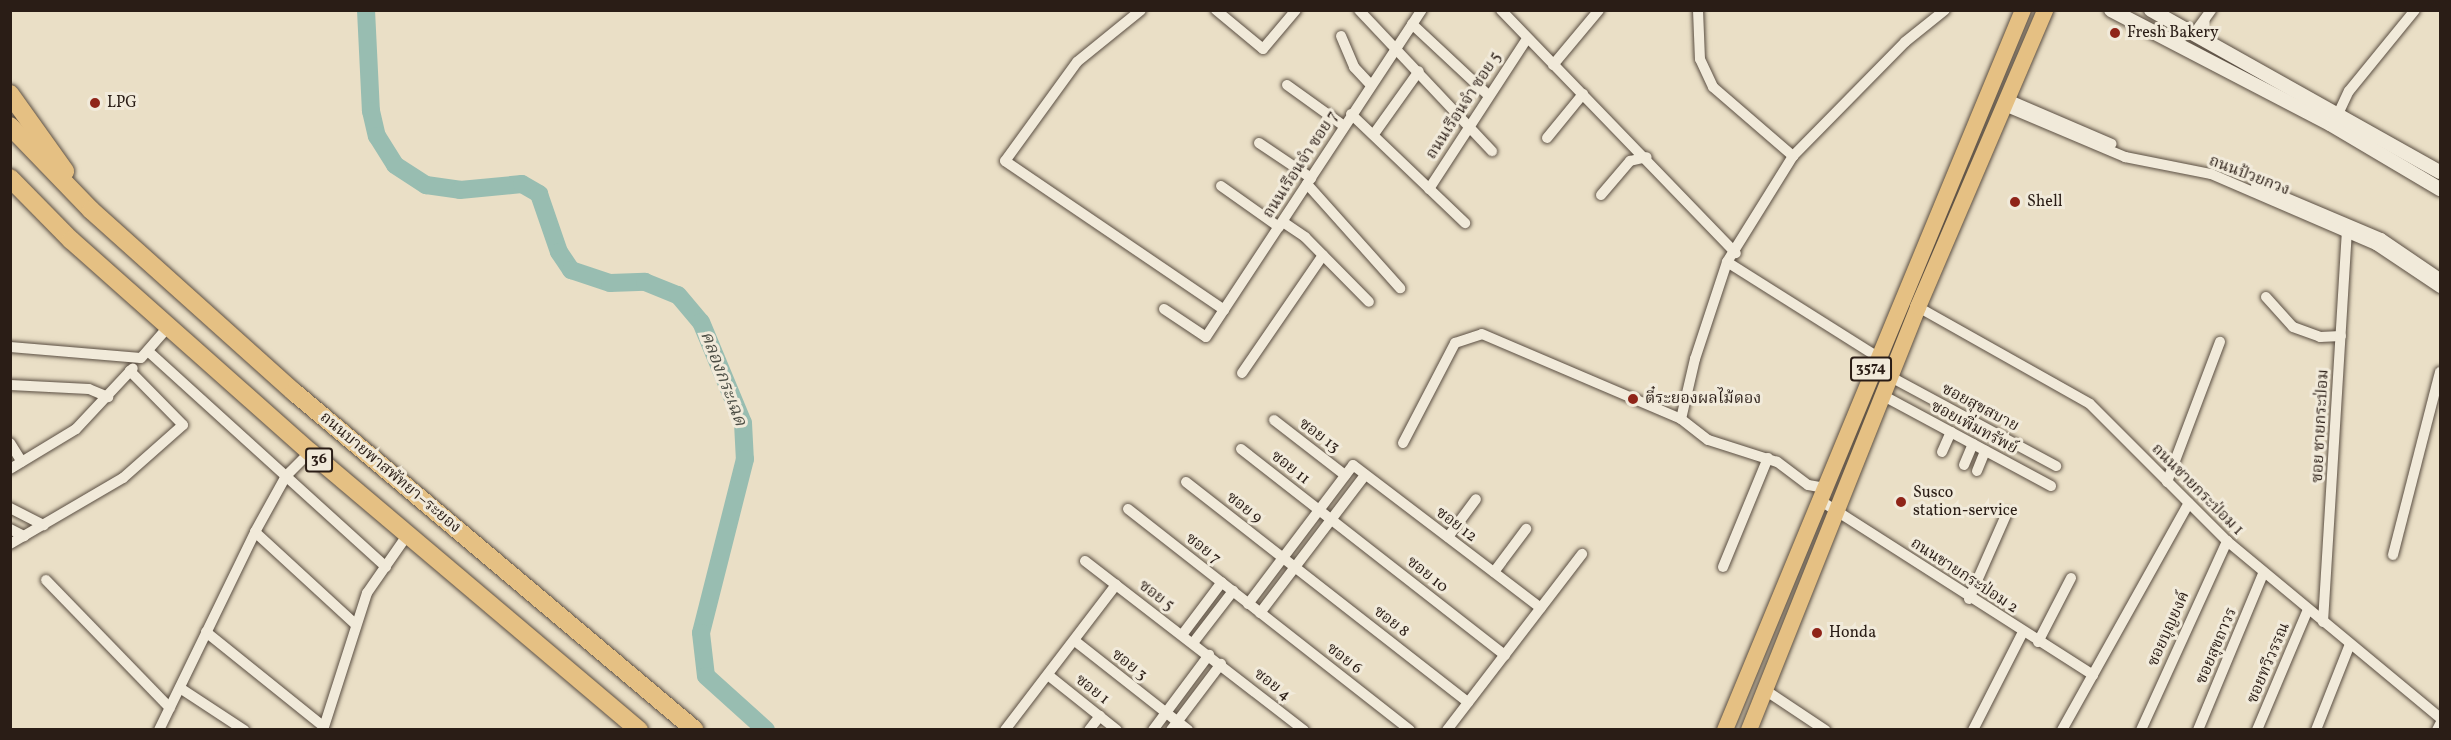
<!DOCTYPE html>
<html>
<head>
<meta charset="utf-8">
<style>
	body { margin:0 }
	#map { position:relative; width:2451px; height:740px; overflow:hidden; background:#eadfc6; font-family:Vollkorn,"Noto Serif Thai",serif }
	div>[style] { position:absolute }
	[style*='--x'] { left:calc(var(--x)*1px); top:calc(var(--y)*1px); width:calc(var(--w)*1px); rotate:calc(var(--a)*1deg) }
	.river>* { height:18px; margin:-9px; padding:0 9px; transform-origin:9px; border-radius:9px; background:#98bdb1 }
	.roads { filter:drop-shadow(0 0 2px #5a4e42) drop-shadow(0 0 2px #5a4e42) }
	.street>* { height:10px; margin:-5px; padding:0 5px; transform-origin:5px; border-radius:5px; background:#f1eada }
	.secondary>* { height:14px; margin:-7px; padding:0 7px; transform-origin:7px; border-radius:7px; background:#f1eada }
	.primary>* { height:16px; margin:-8px; padding:0 8px; transform-origin:8px; border-radius:8px; background:#e5c083 }
	.highway>* { height:18px; margin:-9px; padding:0 9px; transform-origin:9px; border-radius:9px; background:#e5c083 }
	.dots>* { width:16px; height:16px; translate:-50% -50%; box-sizing:border-box; border:3px solid #f1eada; border-radius:50% }
	span { translate:-50% -50%; white-space:nowrap; text-align:center; line-height:1.15; -webkit-text-stroke:6px #f1eada; paint-order:stroke }
	.shield-label span { padding:2px 4px; background:#f1eada; border:2px solid; border-radius:4px; -webkit-text-stroke-width:0 }
	.shield-label { font-size:15px; color:#2a1d16; font-weight:700 }
	.poi-label { font-size:16px; color:#2a1d16 }
	.left { translate:0 -50%; text-align:left }
	.street-label { font-size:16px; color:#2a1d16 }
	.water-label { font-size:18px; color:#4b4d44; font-style:italic }
	.frame { position:absolute; inset:0; border:12px solid #2a1d16; pointer-events:none }
</style>
</head>
<body>
<div id="map">
	<div class="river">
		<div style="--x:366;--y:10;--w:101;--a:87.2"></div>
		<div style="--x:371;--y:111;--w:26;--a:77"></div>
		<div style="--x:377;--y:136;--w:34;--a:58"></div>
		<div style="--x:395;--y:165;--w:37;--a:33"></div>
		<div style="--x:426;--y:185;--w:34;--a:8"></div>
		<div style="--x:460;--y:190;--w:62;--a:-5.5"></div>
		<div style="--x:522;--y:184;--w:20;--a:30"></div>
		<div style="--x:539;--y:194;--w:61;--a:71"></div>
		<div style="--x:559;--y:252;--w:22;--a:56"></div>
		<div style="--x:571;--y:270;--w:41;--a:18.4"></div>
		<div style="--x:610;--y:283;--w:35;--a:-2"></div>
		<div style="--x:645;--y:282;--w:35;--a:22"></div>
		<div style="--x:678;--y:295;--w:35;--a:50"></div>
		<div style="--x:701;--y:322;--w:109;--a:67.4"></div>
		<div style="--x:743;--y:423;--w:36;--a:87"></div>
		<div style="--x:745;--y:459;--w:179;--a:104.2"></div>
		<div style="--x:701;--y:633;--w:43;--a:83.4"></div>
		<div style="--x:706;--y:676;--w:81;--a:42"></div>
	</div>
	<div class="roads">
		<div class="street">
			<div style="--x:1141;--y:10;--w:82;--a:140.9"></div>
			<div style="--x:1077;--y:62;--w:122;--a:126"></div>
			<div style="--x:1005;--y:161;--w:265;--a:34.2"></div>
			<div style="--x:1216;--y:10;--w:61;--a:39.7"></div>
			<div style="--x:1263;--y:49;--w:51;--a:-49.8"></div>
			<div style="--x:1359;--y:10;--w:194;--a:46.7"></div>
			<div style="--x:1501;--y:10;--w:338;--a:46"></div>
			<div style="--x:1698;--y:10;--w:49;--a:87.7"></div>
			<div style="--x:1700;--y:59;--w:31;--a:65"></div>
			<div style="--x:1713;--y:87;--w:106;--a:40.8"></div>
			<div style="--x:1412;--y:24;--w:103;--a:43"></div>
			<div style="--x:2196;--y:31;--w:26;--a:-54"></div>
			<div style="--x:1341;--y:36;--w:34;--a:67"></div>
			<div style="--x:1354;--y:67;--w:25;--a:47"></div>
			<div style="--x:1553;--y:65;--w:72;--a:-50.1"></div>
			<div style="--x:1287;--y:85;--w:70;--a:35.7"></div>
			<div style="--x:2005;--y:98;--w:116;--a:23.3"></div>
			<div style="--x:2002;--y:105;--w:134;--a:22.9"></div>
			<div style="--x:2125;--y:157;--w:88;--a:11.2"></div>
			<div style="--x:2211;--y:174;--w:180;--a:23.3"></div>
			<div style="--x:2376;--y:245;--w:77;--a:33.9"></div>
			<div style="--x:2339;--y:112;--w:23;--a:-65"></div>
			<div style="--x:2349;--y:91;--w:104;--a:-50.8"></div>
			<div style="--x:1351;--y:114;--w:158;--a:43.7"></div>
			<div style="--x:1374;--y:134;--w:77;--a:-54.5"></div>
			<div style="--x:1547;--y:138;--w:57;--a:-50.7"></div>
			<div style="--x:1259;--y:143;--w:63;--a:33.9"></div>
			<div style="--x:1307;--y:184;--w:140;--a:48.2"></div>
			<div style="--x:2256;--y:185;--w:136;--a:23"></div>
			<div style="--x:2381;--y:238;--w:71;--a:34.1"></div>
			<div style="--x:1221;--y:186;--w:71;--a:35.3"></div>
			<div style="--x:1429;--y:189;--w:178;--a:-56.9"></div>
			<div style="--x:1601;--y:195;--w:45;--a:-49.5"></div>
			<div style="--x:1630;--y:161;--w:17;--a:-13"></div>
			<div style="--x:1283;--y:222;--w:27;--a:34"></div>
			<div style="--x:1305;--y:237;--w:91;--a:45.4"></div>
			<div style="--x:1727;--y:262;--w:176;--a:32.2"></div>
			<div style="--x:2266;--y:297;--w:40;--a:48"></div>
			<div style="--x:2293;--y:327;--w:29;--a:20"></div>
			<div style="--x:2320;--y:337;--w:21;--a:-3"></div>
			<div style="--x:1918;--y:307;--w:197;--a:29.4"></div>
			<div style="--x:2090;--y:404;--w:194;--a:45"></div>
			<div style="--x:2227;--y:541;--w:277;--a:39.7"></div>
			<div style="--x:1164;--y:309;--w:50;--a:33.7"></div>
			<div style="--x:1206;--y:337;--w:392;--a:-56.6"></div>
			<div style="--x:10;--y:347;--w:131;--a:4.8"></div>
			<div style="--x:141;--y:358;--w:41;--a:-48.9"></div>
			<div style="--x:149;--y:352;--w:320;--a:42.2"></div>
			<div style="--x:1242;--y:373;--w:143;--a:-55.5"></div>
			<div style="--x:1889;--y:376;--w:190;--a:28.3"></div>
			<div style="--x:10;--y:385;--w:79;--a:2.9"></div>
			<div style="--x:89;--y:389;--w:21;--a:23"></div>
			<div style="--x:1882;--y:395;--w:192;--a:28.3"></div>
			<div style="--x:1274;--y:420;--w:90;--a:37.8"></div>
			<div style="--x:10;--y:443;--w:22;--a:58"></div>
			<div style="--x:1403;--y:443;--w:113;--a:-62.5"></div>
			<div style="--x:1455;--y:343;--w:28;--a:-18"></div>
			<div style="--x:1482;--y:334;--w:216;--a:23.1"></div>
			<div style="--x:1241;--y:449;--w:335;--a:38"></div>
			<div style="--x:1942;--y:452;--w:22;--a:-66"></div>
			<div style="--x:1964;--y:465;--w:23;--a:-67"></div>
			<div style="--x:10;--y:469;--w:77;--a:-31.2"></div>
			<div style="--x:76;--y:429;--w:83;--a:-46.9"></div>
			<div style="--x:1977;--y:471;--w:22;--a:-68"></div>
			<div style="--x:1186;--y:482;--w:358;--a:38"></div>
			<div style="--x:2167;--y:482;--w:150;--a:-69.3"></div>
			<div style="--x:1825;--y:488;--w:17;--a:-170"></div>
			<div style="--x:1808;--y:485;--w:39;--a:-143"></div>
			<div style="--x:1777;--y:462;--w:72;--a:-162.3"></div>
			<div style="--x:1708;--y:440;--w:34;--a:-142"></div>
			<div style="--x:1681;--y:419;--w:62;--a:-76.9"></div>
			<div style="--x:1695;--y:359;--w:102;--a:-71.7"></div>
			<div style="--x:1727;--y:262;--w:125;--a:-58.1"></div>
			<div style="--x:1793;--y:156;--w:160;--a:-45.5"></div>
			<div style="--x:1905;--y:42;--w:51;--a:-38.7"></div>
			<div style="--x:1821;--y:501;--w:323;--a:32.6"></div>
			<div style="--x:10;--y:508;--w:38;--a:27"></div>
			<div style="--x:1128;--y:509;--w:358;--a:38.1"></div>
			<div style="--x:10;--y:529;--w:16;--a:27"></div>
			<div style="--x:255;--y:532;--w:136;--a:42.6"></div>
			<div style="--x:1448;--y:537;--w:47;--a:-53.6"></div>
			<div style="--x:10;--y:544;--w:131;--a:-30.3"></div>
			<div style="--x:123;--y:478;--w:80;--a:-41.5"></div>
			<div style="--x:183;--y:425;--w:76;--a:-134.5"></div>
			<div style="--x:2393;--y:555;--w:189;--a:-75.6"></div>
			<div style="--x:1085;--y:561;--w:277;--a:37.7"></div>
			<div style="--x:1723;--y:567;--w:118;--a:-67.6"></div>
			<div style="--x:1494;--y:572;--w:54;--a:-53.3"></div>
			<div style="--x:46;--y:580;--w:178;--a:45.9"></div>
			<div style="--x:1969;--y:599;--w:94;--a:-66.2"></div>
			<div style="--x:1248;--y:604;--w:174;--a:-52.9"></div>
			<div style="--x:1353;--y:465;--w:236;--a:37.3"></div>
			<div style="--x:1260;--y:613;--w:173;--a:-52.7"></div>
			<div style="--x:2323;--y:622;--w:391;--a:-86.5"></div>
			<div style="--x:206;--y:632;--w:151;--a:38.8"></div>
			<div style="--x:1182;--y:635;--w:66;--a:-53"></div>
			<div style="--x:1075;--y:641;--w:144;--a:38.2"></div>
			<div style="--x:2038;--y:642;--w:72;--a:-62.7"></div>
			<div style="--x:1193;--y:643;--w:66;--a:-52.4"></div>
			<div style="--x:1048;--y:675;--w:88;--a:38.6"></div>
			<div style="--x:180;--y:688;--w:77;--a:33.3"></div>
			<div style="--x:1768;--y:692;--w:69;--a:33.7"></div>
			<div style="--x:159;--y:730;--w:220;--a:-64.1"></div>
			<div style="--x:255;--y:532;--w:64;--a:-61"></div>
			<div style="--x:286;--y:476;--w:34;--a:-45"></div>
			<div style="--x:323;--y:730;--w:144;--a:-72.2"></div>
			<div style="--x:367;--y:593;--w:72;--a:-55.2"></div>
			<div style="--x:1005;--y:730;--w:183;--a:-52.6"></div>
			<div style="--x:1089;--y:730;--w:18;--a:-52"></div>
			<div style="--x:1153;--y:730;--w:94;--a:-53.3"></div>
			<div style="--x:1171;--y:730;--w:83;--a:-52.9"></div>
			<div style="--x:1447;--y:730;--w:222;--a:-52.5"></div>
			<div style="--x:1973;--y:730;--w:110;--a:-63"></div>
			<div style="--x:2062;--y:730;--w:260;--a:-60.8"></div>
			<div style="--x:2141;--y:730;--w:208;--a:-65.5"></div>
			<div style="--x:2198;--y:730;--w:169;--a:-67.4"></div>
			<div style="--x:2257;--y:730;--w:131;--a:-67.1"></div>
			<div style="--x:2316;--y:730;--w:92;--a:-68.4"></div>
			<div style="--x:2437;--y:730;--w:7;--a:-63"></div>
		</div>
		<div class="secondary">
			<div style="--x:2111;--y:10;--w:247;--a:27.5"></div>
			<div style="--x:2330;--y:124;--w:128;--a:30.6"></div>
			<div style="--x:2151;--y:10;--w:331;--a:29.3"></div>
		</div>
		<div class="primary">
			<div style="--x:1725;--y:730;--w:779;--a:-67.52"></div>
			<div style="--x:1749;--y:730;--w:456;--a:-68.2"></div>
			<div style="--x:1918;--y:307;--w:323;--a:-66.8"></div>
		</div>
		<div class="highway">
			<div style="--x:10;--y:94;--w:95;--a:54.5"></div>
			<div style="--x:10;--y:126;--w:117;--a:46"></div>
			<div style="--x:91;--y:210;--w:273;--a:41.9"></div>
			<div style="--x:294;--y:392;--w:524;--a:40.13"></div>
			<div style="--x:10;--y:178;--w:87;--a:45.5"></div>
			<div style="--x:71;--y:240;--w:319;--a:41.6"></div>
			<div style="--x:310;--y:452;--w:431;--a:40.2"></div>
		</div>
	</div>
	<div class="dots">
		<div style="left:2115px;top:33px;background:#8f2418"></div>
		<div style="left:95px;top:103px;background:#8f2418"></div>
		<div style="left:2015px;top:202px;background:#8f2418"></div>
		<div style="left:1633px;top:399px;background:#8f2418"></div>
		<div style="left:1901px;top:502px;background:#8f2418"></div>
		<div style="left:1817px;top:633px;background:#8f2418"></div>
	</div>
	<div class="shield-label">
		<span style="left:1871px;top:369px">3574</span>
		<span style="left:319px;top:460px">36</span>
	</div>
	<div class="poi-label">
		<span class="left" style="left:2127px;top:33px">Fresh Bakery</span>
		<span class="left" style="left:107px;top:103px">LPG</span>
		<span class="left" style="left:2027px;top:202px">Shell</span>
		<span class="left" style="left:1645px;top:399px">ตี๋ระยองผลไม้ดอง</span>
		<span class="left" style="left:1913px;top:502px">Susco<br>station-service</span>
		<span class="left" style="left:1829px;top:633px">Honda</span>
	</div>
	<div class="street-label">
		<span style="left:1464px;top:106px;rotate:-57deg">ถนนเรือนจำ ซอย 5</span>
		<span style="left:1301px;top:165px;rotate:-57deg">ถนนเรือนจำ ซอย 7</span>
		<span style="left:2249px;top:176px;rotate:21deg">ถนนป้วยกวง</span>
		<span style="left:1980px;top:408px;rotate:28deg">ซอยสุขสบาย</span>
		<span style="left:2321px;top:426px;rotate:-87deg">ซอย ชายกระป่อม</span>
		<span style="left:1974px;top:428px;rotate:28deg">ซอยเพิ่มทรัพย์</span>
		<span style="left:1319px;top:436px;rotate:37deg">ซอย 13</span>
		<span style="left:1290px;top:468px;rotate:38deg">ซอย 11</span>
		<span style="left:390px;top:473px;rotate:40deg">ถนนบายพาสพัทยา–ระยอง</span>
		<span style="left:2197px;top:490px;rotate:45deg">ถนนชายกระป่อม 1</span>
		<span style="left:1244px;top:508px;rotate:38deg">ซอย 9</span>
		<span style="left:1456px;top:525px;rotate:37deg">ซอย 12</span>
		<span style="left:1203px;top:549px;rotate:38deg">ซอย 7</span>
		<span style="left:1427px;top:575px;rotate:38deg">ซอย 10</span>
		<span style="left:1964px;top:576px;rotate:33deg">ถนนชายกระป่อม 2</span>
		<span style="left:1156px;top:596px;rotate:37deg">ซอย 5</span>
		<span style="left:1391px;top:622px;rotate:38deg">ซอย 8</span>
		<span style="left:2169px;top:629px;rotate:-66deg">ซอยบุญยงค์</span>
		<span style="left:2217px;top:646px;rotate:-67deg">ซอยสุขถาวร</span>
		<span style="left:1344px;top:659px;rotate:38deg">ซอย 6</span>
		<span style="left:2269px;top:663px;rotate:-67deg">ซอยทวีวรรณ</span>
		<span style="left:1129px;top:665px;rotate:38deg">ซอย 3</span>
		<span style="left:1272px;top:685px;rotate:38deg">ซอย 4</span>
		<span style="left:1092px;top:690px;rotate:38deg">ซอย 1</span>
	</div>
	<div class="water-label">
		<span style="left:722px;top:379px;rotate:69deg">คลองกระเฉด</span>
	</div>
	<div class="frame"></div>
</div>
</body>
</html>
